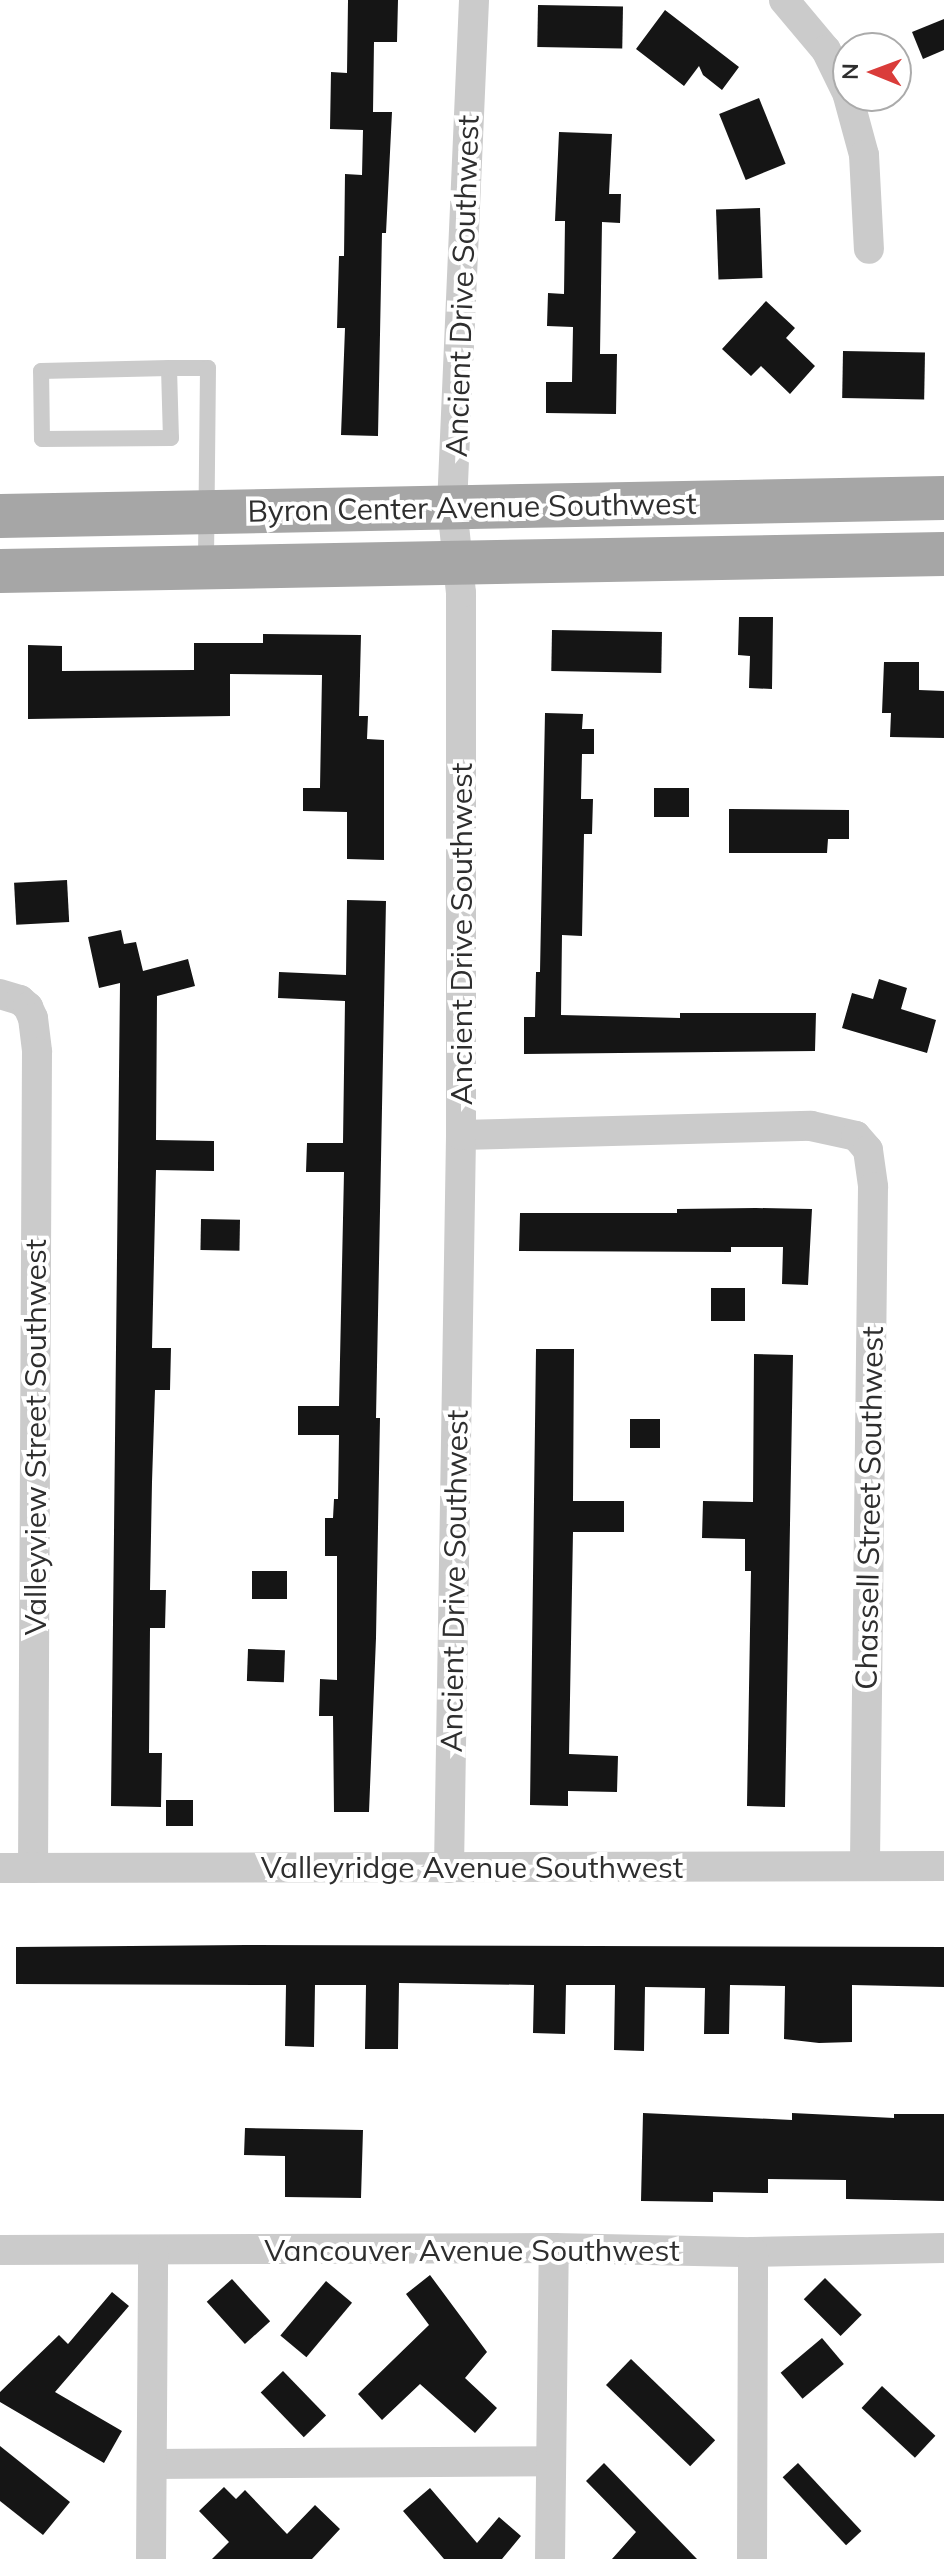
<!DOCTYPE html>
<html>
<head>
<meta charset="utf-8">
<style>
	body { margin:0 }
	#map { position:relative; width:944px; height:2559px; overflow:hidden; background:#fff; font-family:Mulish,sans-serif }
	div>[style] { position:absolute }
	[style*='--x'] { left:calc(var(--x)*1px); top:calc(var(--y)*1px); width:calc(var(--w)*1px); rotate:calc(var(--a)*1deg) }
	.building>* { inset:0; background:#151515; transform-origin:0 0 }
	.lane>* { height:16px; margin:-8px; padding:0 8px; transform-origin:8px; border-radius:8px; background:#cbcbcb }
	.street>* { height:30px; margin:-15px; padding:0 15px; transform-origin:15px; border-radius:15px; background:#cbcbcb }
	.primary>* { height:44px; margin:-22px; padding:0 22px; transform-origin:22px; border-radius:22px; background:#a6a6a6 }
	span { translate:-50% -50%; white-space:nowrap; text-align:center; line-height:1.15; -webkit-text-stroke:8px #fff; paint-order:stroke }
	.street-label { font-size:30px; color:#2e2e2e }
	.north { position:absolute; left:832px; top:32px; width:80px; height:80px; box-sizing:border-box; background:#fff; border:2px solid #ababab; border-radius:50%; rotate:271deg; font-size:22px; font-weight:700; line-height:32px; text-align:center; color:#2e2e2e }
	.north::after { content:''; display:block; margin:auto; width:28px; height:36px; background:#da3c3a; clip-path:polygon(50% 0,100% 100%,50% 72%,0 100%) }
</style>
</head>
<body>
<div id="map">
	<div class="building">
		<div style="clip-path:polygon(348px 0,398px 0,397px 42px,374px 42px,373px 112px,392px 112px,386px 233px,382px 233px,378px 436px,341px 435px,345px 328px,337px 328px,339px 256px,344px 256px,345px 174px,362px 175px,363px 130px,330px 129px,331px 72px,347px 73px)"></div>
		<div style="left:538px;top:5px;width:85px;height:42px;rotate:1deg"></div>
		<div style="clip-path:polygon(665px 10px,739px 67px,722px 90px,703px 75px,699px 66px,684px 86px,636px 49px)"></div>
		<div style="clip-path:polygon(944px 19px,944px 50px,923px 59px,912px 32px)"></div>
		<div style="left:759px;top:98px;width:71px;height:43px;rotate:68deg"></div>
		<div style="clip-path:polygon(559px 132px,612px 134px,609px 194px,621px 194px,620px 223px,602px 222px,600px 354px,617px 354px,616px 414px,546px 413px,546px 382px,572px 382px,573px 327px,547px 326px,548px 293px,564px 294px,565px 221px,555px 221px)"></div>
		<div style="left:760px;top:208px;width:70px;height:44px;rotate:88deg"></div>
		<div style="clip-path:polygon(766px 301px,795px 328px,786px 338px,815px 366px,790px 394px,761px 366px,751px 376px,722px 349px)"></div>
		<div style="left:843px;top:351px;width:82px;height:47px;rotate:1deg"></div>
		<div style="clip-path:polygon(739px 617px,773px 617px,772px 689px,749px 688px,750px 656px,738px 655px)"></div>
		<div style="left:552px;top:630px;width:110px;height:41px;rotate:1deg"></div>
		<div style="clip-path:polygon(263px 634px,361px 635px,359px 716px,368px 716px,367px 739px,384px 740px,384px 860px,347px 859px,347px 812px,303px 811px,303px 788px,320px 788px,322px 675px,230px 674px,230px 716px,28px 719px,28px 645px,62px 646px,62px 671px,194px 670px,194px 643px,263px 643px)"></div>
		<div style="clip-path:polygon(884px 662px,919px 662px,919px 690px,944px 691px,944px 738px,890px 737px,891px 713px,882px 713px)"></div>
		<div style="clip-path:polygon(545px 713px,583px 714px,582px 729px,594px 729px,594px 754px,582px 754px,581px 799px,593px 799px,592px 834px,584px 834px,582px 936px,562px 935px,561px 1015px,680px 1018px,680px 1013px,816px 1013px,815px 1051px,524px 1054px,524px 1017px,535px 1017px,536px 972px,540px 972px)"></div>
		<div style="left:654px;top:788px;width:35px;height:29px"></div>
		<div style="clip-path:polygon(729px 809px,849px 810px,849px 839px,828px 839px,827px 853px,729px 853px)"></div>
		<div style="left:67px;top:880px;width:42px;height:53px;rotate:87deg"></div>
		<div style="clip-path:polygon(347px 900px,386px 901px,376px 1418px,380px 1418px,376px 1638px,369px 1812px,334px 1812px,333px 1716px,319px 1716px,320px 1679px,337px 1680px,337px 1556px,325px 1556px,325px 1518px,333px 1518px,334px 1499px,338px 1499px,339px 1435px,298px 1435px,298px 1406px,339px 1406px,344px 1172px,306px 1172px,307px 1143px,343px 1143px,345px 1001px,278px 998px,279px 972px,346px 975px)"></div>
		<div style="clip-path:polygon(121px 930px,124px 944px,136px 942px,143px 971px,188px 959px,195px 986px,157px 996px,156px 1140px,214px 1141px,214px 1171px,156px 1170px,152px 1348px,171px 1348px,170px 1390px,155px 1390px,152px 1482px,150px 1590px,166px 1590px,165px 1628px,150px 1628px,149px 1753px,162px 1753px,161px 1807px,111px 1806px,120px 983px,99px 988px,88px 937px)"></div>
		<div style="clip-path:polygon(879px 979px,907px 988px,901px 1009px,936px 1020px,927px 1053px,842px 1028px,852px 993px,873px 999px)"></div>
		<div style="clip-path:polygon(756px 1208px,812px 1209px,808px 1285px,782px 1284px,783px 1247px,731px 1247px,731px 1252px,519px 1251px,520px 1213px,677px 1213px,677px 1209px)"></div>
		<div style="left:201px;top:1219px;width:39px;height:31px;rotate:1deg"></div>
		<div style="left:711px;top:1288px;width:34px;height:33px"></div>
		<div style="clip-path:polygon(536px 1349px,574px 1349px,573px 1501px,624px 1501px,624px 1532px,573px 1532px,569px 1754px,618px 1756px,617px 1792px,568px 1791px,568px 1806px,530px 1805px)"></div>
		<div style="clip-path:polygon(754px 1354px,793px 1355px,785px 1807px,747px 1806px,751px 1571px,745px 1571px,745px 1539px,702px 1538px,703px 1501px,753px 1502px)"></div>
		<div style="left:630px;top:1419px;width:30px;height:29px"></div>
		<div style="left:252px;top:1571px;width:35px;height:28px"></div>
		<div style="left:248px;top:1649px;width:37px;height:32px;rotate:2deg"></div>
		<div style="left:166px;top:1800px;width:27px;height:26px"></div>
		<div style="clip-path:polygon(246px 1945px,944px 1947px,944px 1987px,852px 1985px,852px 2042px,819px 2043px,784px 2039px,785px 1986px,730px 1985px,729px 2034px,704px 2034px,705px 1988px,645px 1987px,644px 2051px,614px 2050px,615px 1985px,566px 1985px,565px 2034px,533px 2033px,534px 1985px,399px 1983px,398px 2049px,365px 2049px,366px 1985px,315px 1985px,314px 2047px,285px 2046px,286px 1985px,16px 1984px,16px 1947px)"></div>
		<div style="clip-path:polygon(643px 2113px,792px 2120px,792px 2113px,894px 2118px,894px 2114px,944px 2114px,944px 2201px,846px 2199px,846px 2180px,768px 2179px,768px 2193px,713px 2192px,713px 2202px,641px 2201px)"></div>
		<div style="clip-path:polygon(245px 2128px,363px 2130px,361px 2198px,285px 2197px,285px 2156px,244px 2155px)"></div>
		<div style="clip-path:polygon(430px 2275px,487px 2352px,465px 2378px,497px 2408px,475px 2433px,420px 2384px,382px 2420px,358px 2394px,429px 2325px,406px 2294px)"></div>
		<div style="left:825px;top:2278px;width:52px;height:30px;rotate:45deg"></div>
		<div style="left:232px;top:2279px;width:57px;height:34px;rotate:48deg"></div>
		<div style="left:326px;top:2281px;width:34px;height:71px;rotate:40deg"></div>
		<div style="clip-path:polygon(112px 2292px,129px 2306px,55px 2392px,122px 2431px,104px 2463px,0 2402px,0 2392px,59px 2335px,68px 2344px)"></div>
		<div style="left:822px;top:2338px;width:34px;height:54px;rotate:50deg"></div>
		<div style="left:631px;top:2359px;width:117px;height:36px;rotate:44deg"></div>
		<div style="left:283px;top:2371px;width:62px;height:31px;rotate:46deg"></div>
		<div style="left:882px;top:2386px;width:73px;height:30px;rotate:43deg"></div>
		<div style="clip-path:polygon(0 2446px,70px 2502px,43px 2535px,0 2501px)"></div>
		<div style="clip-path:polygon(604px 2463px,697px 2559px,612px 2559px,636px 2532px,586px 2481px)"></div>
		<div style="left:798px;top:2463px;width:93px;height:21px;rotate:47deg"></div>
		<div style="clip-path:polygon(224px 2487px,236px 2499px,245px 2490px,287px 2534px,315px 2505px,340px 2529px,312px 2559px,212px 2559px,229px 2542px,199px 2511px)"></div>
		<div style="clip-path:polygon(430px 2488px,477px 2543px,499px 2517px,521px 2536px,502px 2559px,444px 2559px,403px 2511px)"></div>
	</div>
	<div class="lane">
		<div style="--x:169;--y:368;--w:70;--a:88.4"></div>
		<div style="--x:171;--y:438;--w:129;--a:179.6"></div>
		<div style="--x:42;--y:439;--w:68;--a:-90.8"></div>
		<div style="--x:41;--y:371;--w:128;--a:-1.3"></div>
		<div style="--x:169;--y:368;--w:39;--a:0"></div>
		<div style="--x:208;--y:368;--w:198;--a:90.6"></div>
	</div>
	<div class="street">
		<div style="--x:784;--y:0;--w:65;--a:50"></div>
		<div style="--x:826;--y:50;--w:50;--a:63.9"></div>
		<div style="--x:848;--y:96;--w:61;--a:74.8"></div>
		<div style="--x:864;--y:155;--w:94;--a:87"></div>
		<div style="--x:0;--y:994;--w:21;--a:17"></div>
		<div style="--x:20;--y:1000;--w:11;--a:41"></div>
		<div style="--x:28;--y:1007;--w:12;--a:66"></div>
		<div style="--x:33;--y:1018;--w:34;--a:83"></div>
		<div style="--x:37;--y:1052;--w:816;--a:90.28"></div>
		<div style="--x:461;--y:1135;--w:350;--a:-1.5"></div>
		<div style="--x:811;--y:1126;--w:46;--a:12.5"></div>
		<div style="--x:856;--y:1136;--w:18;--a:49"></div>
		<div style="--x:868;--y:1150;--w:37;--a:82"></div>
		<div style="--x:873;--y:1187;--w:679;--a:90.68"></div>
		<div style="--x:0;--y:1868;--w:944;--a:-0.12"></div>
		<div style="--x:449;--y:1868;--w:733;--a:-89.06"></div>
		<div style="--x:461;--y:1135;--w:542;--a:-90"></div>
		<div style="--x:461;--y:593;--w:87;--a:-95.9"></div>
		<div style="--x:452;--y:506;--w:506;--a:-87.51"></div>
		<div style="--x:0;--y:2250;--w:554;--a:-0.21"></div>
		<div style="--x:554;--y:2248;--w:199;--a:1.2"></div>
		<div style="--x:753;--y:2252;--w:191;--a:-1.2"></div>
		<div style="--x:153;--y:2464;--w:398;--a:-0.4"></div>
		<div style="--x:151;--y:2559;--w:309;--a:-89.6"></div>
		<div style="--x:550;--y:2559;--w:311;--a:-89.3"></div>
		<div style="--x:752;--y:2559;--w:307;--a:-89.8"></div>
	</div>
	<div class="primary">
		<div style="--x:0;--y:516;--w:944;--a:-1.09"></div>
		<div style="--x:0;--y:571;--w:944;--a:-1.03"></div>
	</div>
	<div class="street-label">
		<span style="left:462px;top:286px;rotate:-88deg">Ancient Drive Southwest</span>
		<span style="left:472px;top:507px;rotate:-1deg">Byron Center Avenue Southwest</span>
		<span style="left:461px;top:934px;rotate:-90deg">Ancient Drive Southwest</span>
		<span style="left:35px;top:1437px;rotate:-90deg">Valleyview Street Southwest</span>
		<span style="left:869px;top:1508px;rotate:-89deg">Chassell Street Southwest</span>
		<span style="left:454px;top:1581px;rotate:-89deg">Ancient Drive Southwest</span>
		<span style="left:472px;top:1867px">Valleyridge Avenue Southwest</span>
		<span style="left:472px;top:2250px">Vancouver Avenue Southwest</span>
	</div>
	<div class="north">N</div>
</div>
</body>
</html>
